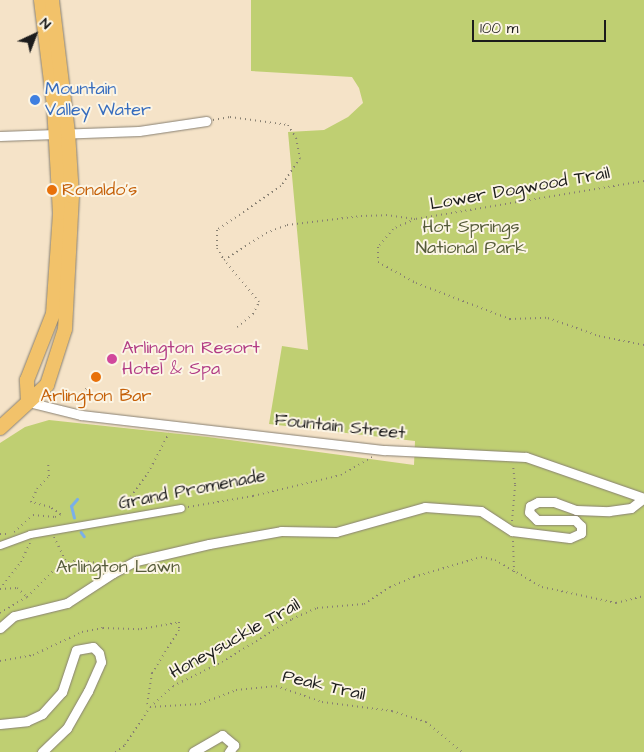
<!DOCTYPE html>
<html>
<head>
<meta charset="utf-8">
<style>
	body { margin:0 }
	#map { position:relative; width:644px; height:752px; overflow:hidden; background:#f5e3c8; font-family:"Architects Daughter",sans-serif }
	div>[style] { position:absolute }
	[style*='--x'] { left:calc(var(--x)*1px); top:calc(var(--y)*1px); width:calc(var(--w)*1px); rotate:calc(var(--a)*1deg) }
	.green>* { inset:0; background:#bfcf72 }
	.stream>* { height:2.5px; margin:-1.25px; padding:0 1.25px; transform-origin:1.25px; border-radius:1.25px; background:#7aafe8 }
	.path>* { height:2px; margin-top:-1px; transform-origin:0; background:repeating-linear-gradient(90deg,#888072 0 1px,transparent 0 5px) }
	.roads { filter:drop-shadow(0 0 1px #888072) drop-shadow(0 0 1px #888072) }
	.pedestrian>* { height:7px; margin:-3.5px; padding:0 3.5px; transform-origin:3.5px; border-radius:3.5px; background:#fff }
	.minor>* { height:9px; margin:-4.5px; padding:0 4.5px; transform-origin:4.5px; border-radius:4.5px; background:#fff }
	.primary>* { height:14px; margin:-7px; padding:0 7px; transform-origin:7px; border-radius:7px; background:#f2c26a }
	.dots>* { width:14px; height:14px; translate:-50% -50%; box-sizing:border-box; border:2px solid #fcf5e5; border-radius:50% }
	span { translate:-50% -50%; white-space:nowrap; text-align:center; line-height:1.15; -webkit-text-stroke:4px #fcf5e5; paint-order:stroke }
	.shop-label { font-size:18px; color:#366cbe }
	.left { translate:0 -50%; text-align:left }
	.street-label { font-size:18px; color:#1c1c1c }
	.food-label { font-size:18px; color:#c56008 }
	.park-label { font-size:18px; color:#555b3a }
	.hotel-label { font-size:18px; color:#b23c85 }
	.north { position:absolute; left:10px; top:10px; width:50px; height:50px; -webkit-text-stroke:4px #fcf5e5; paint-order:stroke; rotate:43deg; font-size:14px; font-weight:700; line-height:20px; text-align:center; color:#1c1c1c }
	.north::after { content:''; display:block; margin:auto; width:18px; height:22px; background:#1c1c1c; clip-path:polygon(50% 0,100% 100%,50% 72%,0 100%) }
	.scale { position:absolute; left:472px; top:20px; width:134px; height:22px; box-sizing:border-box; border:2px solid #1c1c1c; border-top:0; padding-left:6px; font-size:15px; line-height:18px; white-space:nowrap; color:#1c1c1c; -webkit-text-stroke:4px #fcf5e5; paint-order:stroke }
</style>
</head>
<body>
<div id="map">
	<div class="green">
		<div style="clip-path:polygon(251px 0,644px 0,644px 752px,0 752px,0 443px,25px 427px,49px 420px,208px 437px,414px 465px,415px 441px,269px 424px,282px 346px,308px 350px,288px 132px,324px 130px,348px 117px,363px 103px,359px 88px,352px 77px,251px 71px)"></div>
	</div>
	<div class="stream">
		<div style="--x:74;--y:518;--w:12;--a:-104"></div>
		<div style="--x:71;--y:506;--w:9;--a:-49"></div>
		<div style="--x:81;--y:532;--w:5;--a:53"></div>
	</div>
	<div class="path">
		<div style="--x:213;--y:120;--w:17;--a:-10"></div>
		<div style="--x:230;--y:117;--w:59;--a:7.9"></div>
		<div style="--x:288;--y:125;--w:15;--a:58"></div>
		<div style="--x:296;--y:138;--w:20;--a:79"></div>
		<div style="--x:300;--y:158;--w:34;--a:124"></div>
		<div style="--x:281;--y:186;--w:78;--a:145.5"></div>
		<div style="--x:217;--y:230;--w:18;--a:90"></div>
		<div style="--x:217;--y:248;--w:14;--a:60"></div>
		<div style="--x:644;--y:181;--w:232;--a:170.6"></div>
		<div style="--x:415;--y:219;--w:24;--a:156"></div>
		<div style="--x:393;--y:229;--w:23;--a:130"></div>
		<div style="--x:378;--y:247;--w:15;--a:90"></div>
		<div style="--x:378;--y:262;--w:43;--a:28.9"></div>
		<div style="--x:416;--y:283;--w:101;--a:21"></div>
		<div style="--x:510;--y:319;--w:38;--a:-2"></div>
		<div style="--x:548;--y:318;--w:54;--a:19.4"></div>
		<div style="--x:599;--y:336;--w:46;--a:11.3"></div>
		<div style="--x:237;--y:327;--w:21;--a:-39"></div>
		<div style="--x:253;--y:314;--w:13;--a:-63"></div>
		<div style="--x:259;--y:302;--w:55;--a:-129.8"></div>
		<div style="--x:224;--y:260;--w:50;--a:-32.7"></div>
		<div style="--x:266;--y:233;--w:22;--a:-21"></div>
		<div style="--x:287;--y:225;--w:75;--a:-6.9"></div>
		<div style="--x:361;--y:216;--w:25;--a:-2"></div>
		<div style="--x:386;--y:215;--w:29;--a:8"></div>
		<div style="--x:74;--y:399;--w:16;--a:-40"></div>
		<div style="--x:188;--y:507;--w:66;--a:-9.6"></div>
		<div style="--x:253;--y:496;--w:90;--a:-13.4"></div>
		<div style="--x:341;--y:475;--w:36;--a:-30"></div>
		<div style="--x:122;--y:509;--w:44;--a:-54.2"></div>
		<div style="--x:148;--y:473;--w:45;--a:-62.3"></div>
		<div style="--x:512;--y:521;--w:37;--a:-85"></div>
		<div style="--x:515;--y:484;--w:20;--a:-96"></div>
		<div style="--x:14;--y:532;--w:25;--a:-42"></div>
		<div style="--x:33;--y:515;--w:22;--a:5"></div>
		<div style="--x:55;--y:517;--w:7;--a:-27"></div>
		<div style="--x:61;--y:514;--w:13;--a:-148"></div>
		<div style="--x:50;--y:507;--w:20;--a:-165"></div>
		<div style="--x:31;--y:502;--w:14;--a:-65"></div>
		<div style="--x:37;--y:489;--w:18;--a:-47"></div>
		<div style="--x:49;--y:476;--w:13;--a:-94"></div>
		<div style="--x:0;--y:534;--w:7;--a:0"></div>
		<div style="--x:54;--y:537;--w:28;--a:64"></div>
		<div style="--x:513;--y:541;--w:32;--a:88"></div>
		<div style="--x:0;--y:589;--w:34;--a:-52"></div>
		<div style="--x:21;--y:562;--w:23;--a:-65"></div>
		<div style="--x:0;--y:589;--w:17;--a:-3"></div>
		<div style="--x:17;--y:588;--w:13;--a:42"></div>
		<div style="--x:0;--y:613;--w:31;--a:-31"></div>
		<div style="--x:27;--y:597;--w:45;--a:-45"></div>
		<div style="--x:59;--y:565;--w:20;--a:-15"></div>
		<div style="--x:78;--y:560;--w:30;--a:9"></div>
		<div style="--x:0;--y:661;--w:34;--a:-10"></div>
		<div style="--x:33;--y:655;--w:54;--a:-25.1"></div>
		<div style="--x:82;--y:632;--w:21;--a:-11"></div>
		<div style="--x:103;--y:628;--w:38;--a:2"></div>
		<div style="--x:141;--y:629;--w:39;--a:-10"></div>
		<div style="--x:179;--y:622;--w:8;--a:90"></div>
		<div style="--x:179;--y:630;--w:51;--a:122.1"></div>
		<div style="--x:152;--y:673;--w:30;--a:99"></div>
		<div style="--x:147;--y:703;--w:5;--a:53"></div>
		<div style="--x:150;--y:707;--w:50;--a:-3.4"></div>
		<div style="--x:200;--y:704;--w:39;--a:-21"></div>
		<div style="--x:236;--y:690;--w:40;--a:-5.7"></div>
		<div style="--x:276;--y:686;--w:49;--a:19.2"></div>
		<div style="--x:322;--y:702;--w:71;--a:7.3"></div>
		<div style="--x:392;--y:711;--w:36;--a:18"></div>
		<div style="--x:426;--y:722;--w:47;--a:39.8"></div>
		<div style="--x:115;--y:752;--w:12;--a:-35"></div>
		<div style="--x:125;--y:745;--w:45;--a:-56.7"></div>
		<div style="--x:150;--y:707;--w:31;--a:-42"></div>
		<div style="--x:173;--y:686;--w:55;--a:-26.1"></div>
		<div style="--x:222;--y:662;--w:82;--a:-31.6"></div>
		<div style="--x:292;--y:619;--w:27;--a:-24"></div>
		<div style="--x:317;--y:608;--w:47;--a:-4.9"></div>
		<div style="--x:364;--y:604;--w:31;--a:-33"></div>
		<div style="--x:390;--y:587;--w:26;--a:-23"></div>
		<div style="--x:414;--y:577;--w:70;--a:-16.6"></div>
		<div style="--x:481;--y:557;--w:14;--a:12"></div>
		<div style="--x:495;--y:560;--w:54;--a:29.9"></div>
		<div style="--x:542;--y:587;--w:76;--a:12.2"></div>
		<div style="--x:616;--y:603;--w:29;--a:-14"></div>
	</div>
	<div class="roads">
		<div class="pedestrian">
			<div style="--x:0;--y:545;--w:32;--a:-20"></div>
			<div style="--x:30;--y:534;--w:153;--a:-9.8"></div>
		</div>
		<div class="minor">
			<div style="--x:0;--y:136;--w:139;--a:-2.1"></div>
			<div style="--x:139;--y:131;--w:68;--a:-8.5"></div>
			<div style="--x:28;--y:402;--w:55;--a:13.8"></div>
			<div style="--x:81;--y:415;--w:306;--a:6.6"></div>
			<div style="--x:385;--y:450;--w:141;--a:2.8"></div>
			<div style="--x:526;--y:457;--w:125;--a:19.2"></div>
			<div style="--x:0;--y:628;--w:18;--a:-41"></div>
			<div style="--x:14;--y:616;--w:55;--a:-13.8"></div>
			<div style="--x:67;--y:603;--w:55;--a:-33.1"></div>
			<div style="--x:113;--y:573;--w:26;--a:-28"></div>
			<div style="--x:136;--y:561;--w:75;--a:-13.1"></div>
			<div style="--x:209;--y:544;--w:73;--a:-10.2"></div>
			<div style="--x:281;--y:531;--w:55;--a:1"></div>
			<div style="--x:336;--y:532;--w:92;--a:-15.7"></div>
			<div style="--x:425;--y:507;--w:56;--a:4.1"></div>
			<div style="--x:481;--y:511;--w:37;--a:33"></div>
			<div style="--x:512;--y:531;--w:58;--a:6.9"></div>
			<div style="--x:570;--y:538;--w:12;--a:-24"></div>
			<div style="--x:581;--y:533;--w:7;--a:-90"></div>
			<div style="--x:581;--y:526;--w:8;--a:-135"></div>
			<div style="--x:575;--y:520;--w:38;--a:180"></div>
			<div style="--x:537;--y:520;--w:11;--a:-135"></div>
			<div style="--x:529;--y:512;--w:6;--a:-81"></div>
			<div style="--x:530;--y:506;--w:9;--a:-27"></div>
			<div style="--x:538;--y:502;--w:16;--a:0"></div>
			<div style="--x:554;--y:502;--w:23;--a:20"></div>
			<div style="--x:576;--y:510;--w:33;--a:2"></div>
			<div style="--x:609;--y:511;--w:22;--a:-8"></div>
			<div style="--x:631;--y:508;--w:16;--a:-38"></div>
			<div style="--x:0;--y:724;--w:27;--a:-6"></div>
			<div style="--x:27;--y:721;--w:17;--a:-25"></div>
			<div style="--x:42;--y:714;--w:30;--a:-48"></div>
			<div style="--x:62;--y:692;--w:44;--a:-71.6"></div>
			<div style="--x:76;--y:650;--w:17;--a:-10"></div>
			<div style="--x:93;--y:647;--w:8;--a:45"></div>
			<div style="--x:99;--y:653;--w:9;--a:77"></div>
			<div style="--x:101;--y:662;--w:32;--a:114"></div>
			<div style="--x:88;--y:691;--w:43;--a:119.6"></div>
			<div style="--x:67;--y:728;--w:35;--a:136"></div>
			<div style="--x:193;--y:752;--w:34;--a:-30"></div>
			<div style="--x:222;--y:735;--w:16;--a:40"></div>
			<div style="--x:234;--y:745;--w:9;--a:126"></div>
		</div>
		<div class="primary">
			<div style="--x:28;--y:402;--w:22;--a:-93"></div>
			<div style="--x:27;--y:380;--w:71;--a:-68.5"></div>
			<div style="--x:53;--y:314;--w:101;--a:-86"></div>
			<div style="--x:60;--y:213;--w:107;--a:-93.2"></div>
			<div style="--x:54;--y:106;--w:107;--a:-97"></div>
			<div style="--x:0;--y:428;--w:64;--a:-42.5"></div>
			<div style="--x:47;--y:385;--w:59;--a:-72.2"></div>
			<div style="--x:65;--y:329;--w:133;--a:-87"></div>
			<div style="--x:72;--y:196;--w:63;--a:-93.6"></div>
			<div style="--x:68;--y:133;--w:134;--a:-96.9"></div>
		</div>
	</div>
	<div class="dots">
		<div style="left:35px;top:100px;background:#3f7fe0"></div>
		<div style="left:52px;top:190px;background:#e8710a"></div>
		<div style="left:112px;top:359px;background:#d1479c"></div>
		<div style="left:96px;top:377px;background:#e8710a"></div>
	</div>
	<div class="shop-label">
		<span class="left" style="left:45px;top:100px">Mountain<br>Valley Water</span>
	</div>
	<div class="street-label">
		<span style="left:520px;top:189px;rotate:-10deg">Lower Dogwood Trail</span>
		<span style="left:340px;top:427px;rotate:6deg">Fountain Street</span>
		<span style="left:192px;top:490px;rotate:-11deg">Grand Promenade</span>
		<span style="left:235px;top:639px;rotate:-29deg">Honeysuckle Trail</span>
		<span style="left:324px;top:686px;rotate:13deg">Peak Trail</span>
	</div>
	<div class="food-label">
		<span class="left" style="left:62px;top:190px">Ronaldo's</span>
		<span style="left:96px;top:396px">Arlington Bar</span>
	</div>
	<div class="park-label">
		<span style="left:471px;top:238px">Hot Springs<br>National Park</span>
		<span style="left:118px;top:567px">Arlington Lawn</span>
	</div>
	<div class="hotel-label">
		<span class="left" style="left:122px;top:359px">Arlington Resort<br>Hotel &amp; Spa</span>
	</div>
	<div class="north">N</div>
	<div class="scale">100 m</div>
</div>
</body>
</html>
